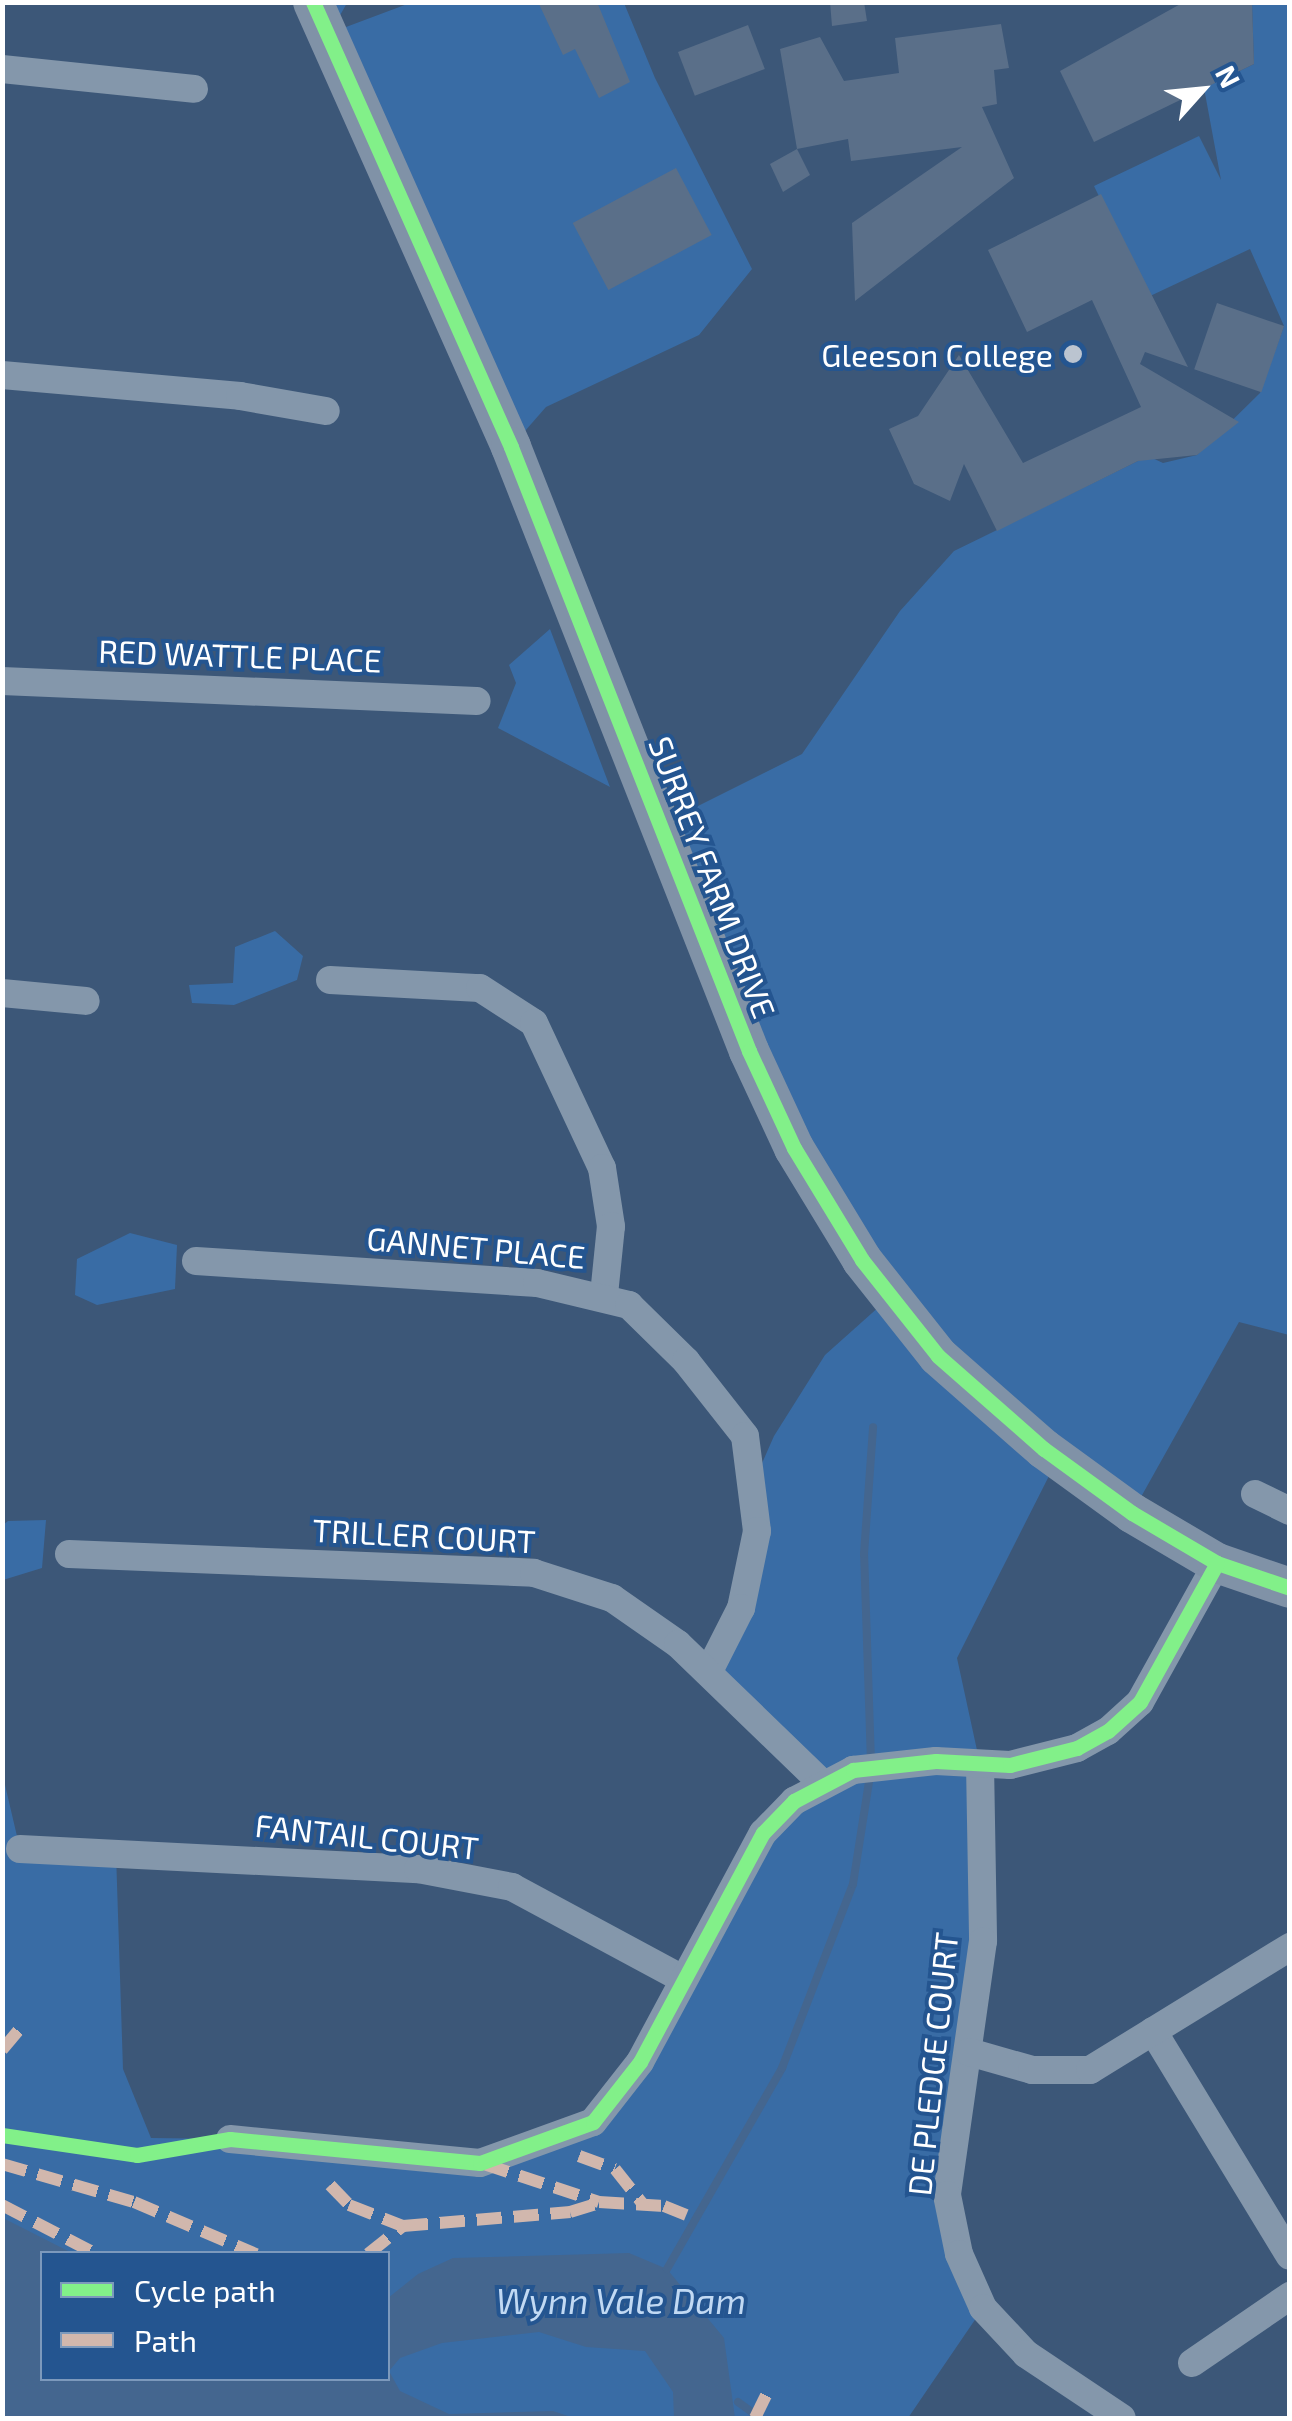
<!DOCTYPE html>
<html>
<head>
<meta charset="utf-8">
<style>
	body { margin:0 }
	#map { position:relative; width:1292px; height:2421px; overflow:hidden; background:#3c5778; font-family:"Exo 2",sans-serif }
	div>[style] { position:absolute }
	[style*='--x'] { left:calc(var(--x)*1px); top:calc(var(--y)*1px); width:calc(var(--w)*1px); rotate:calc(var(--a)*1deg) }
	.green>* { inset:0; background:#396ca5 }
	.water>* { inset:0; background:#44668f }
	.stream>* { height:8px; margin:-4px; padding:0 4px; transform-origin:4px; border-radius:4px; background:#44668f }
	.building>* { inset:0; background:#5a6f89; transform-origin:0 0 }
	.street>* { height:28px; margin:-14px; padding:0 14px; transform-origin:14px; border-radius:14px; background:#8497ab }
	.secondary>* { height:40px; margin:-20px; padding:0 20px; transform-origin:20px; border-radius:20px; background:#8092a7 }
	.quiet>* { height:12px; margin-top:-6px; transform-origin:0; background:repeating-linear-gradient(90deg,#d1b7ad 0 25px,transparent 0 37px) }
	.cycleway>* { height:15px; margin:-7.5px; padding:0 7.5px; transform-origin:7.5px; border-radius:7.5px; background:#82f089 }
	.dots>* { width:28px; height:28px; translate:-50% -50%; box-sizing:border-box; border:5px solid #245590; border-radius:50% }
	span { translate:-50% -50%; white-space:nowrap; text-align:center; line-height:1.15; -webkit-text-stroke:8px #245590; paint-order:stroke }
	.poi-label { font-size:32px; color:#fff }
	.right { translate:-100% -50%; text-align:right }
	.street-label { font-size:32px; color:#fff }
	.water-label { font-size:35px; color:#c1d9f3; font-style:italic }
	.frame { position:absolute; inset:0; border:5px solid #fff; pointer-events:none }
	.legend { position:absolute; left:40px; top:2251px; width:350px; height:130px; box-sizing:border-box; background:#245590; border:2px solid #7c99bc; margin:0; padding:12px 18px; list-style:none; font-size:30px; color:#fff }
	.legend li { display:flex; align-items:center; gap:20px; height:50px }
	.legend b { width:50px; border:2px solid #7c99bc }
	.north { position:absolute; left:1152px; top:40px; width:100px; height:100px; -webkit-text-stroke:8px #245590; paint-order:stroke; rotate:63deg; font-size:28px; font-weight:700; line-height:40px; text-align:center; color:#fff }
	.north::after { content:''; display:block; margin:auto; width:35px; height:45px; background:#fff; clip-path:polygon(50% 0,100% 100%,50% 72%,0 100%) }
</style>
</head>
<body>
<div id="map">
	<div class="green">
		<div style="clip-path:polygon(313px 3px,347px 3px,330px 33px,410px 3px,624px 3px,655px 78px,752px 269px,699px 335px,546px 407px,511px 447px)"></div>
		<div style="clip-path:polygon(1252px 3px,1289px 3px,1289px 1335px,1239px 1322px,1132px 1513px,862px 1260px,664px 823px,802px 754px,900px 611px,954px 551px,1148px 456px,1163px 463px,1197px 455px,1260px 393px,1284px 326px,1250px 249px,1148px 297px,1094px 186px,1199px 136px,1221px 180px,1204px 88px,1254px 64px)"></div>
		<div style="clip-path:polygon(550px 629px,610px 787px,498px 728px,516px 683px,509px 665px)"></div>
		<div style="clip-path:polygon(275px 931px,303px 956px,297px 980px,234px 1005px,192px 1003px,189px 985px,233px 983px,235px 947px)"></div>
		<div style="clip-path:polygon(130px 1233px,177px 1245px,175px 1289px,97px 1305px,75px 1295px,77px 1259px)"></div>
		<div style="clip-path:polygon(evenodd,881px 1305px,1052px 1470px,957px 1658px,980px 1764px,983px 1941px,947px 2195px,983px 2308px,908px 2418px,3px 2418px,2px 1772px,20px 1849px,116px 1853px,123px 2069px,151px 2138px,230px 2139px,480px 2163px,593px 2122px,763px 1833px,820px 1783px,710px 1669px,741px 1608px,751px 1488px,774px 1436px,825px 1355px,881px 1305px,42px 2254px,388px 2254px,388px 2378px,42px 2378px,42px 2254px)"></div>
		<div style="clip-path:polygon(8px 1521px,46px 1520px,42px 1568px,3px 1580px,3px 1525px)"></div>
	</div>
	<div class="water">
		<div style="clip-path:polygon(3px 2218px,72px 2253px,42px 2254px,42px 2378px,388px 2378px,388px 2298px,418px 2274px,453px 2258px,629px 2253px,667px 2269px,724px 2338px,735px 2418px,674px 2418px,673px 2392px,645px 2351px,586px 2347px,539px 2332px,442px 2343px,400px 2358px,389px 2371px,400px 2391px,449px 2414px,553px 2411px,574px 2418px,3px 2418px)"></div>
	</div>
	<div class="stream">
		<div style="--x:871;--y:1762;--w:208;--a:-91.9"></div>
		<div style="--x:864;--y:1554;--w:127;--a:-85.9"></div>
		<div style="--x:667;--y:2269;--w:232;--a:-60.2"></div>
		<div style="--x:782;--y:2068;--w:197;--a:-68.9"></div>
		<div style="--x:853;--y:1884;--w:109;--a:-81.1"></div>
		<div style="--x:738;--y:2402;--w:27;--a:36"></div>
	</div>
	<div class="building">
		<div style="clip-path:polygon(538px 2px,597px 2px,630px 82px,599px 98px,575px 49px,563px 55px)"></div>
		<div style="clip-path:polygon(830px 2px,864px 2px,867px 21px,832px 26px)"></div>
		<div style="clip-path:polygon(1184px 2px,1252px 2px,1254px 64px,1094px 142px,1060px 71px)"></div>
		<div style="clip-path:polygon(1001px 24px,1009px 68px,994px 70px,997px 104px,982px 107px,1014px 178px,855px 301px,852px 223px,962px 147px,851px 161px,848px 139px,797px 149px,780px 49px,820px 37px,844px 81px,899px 73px,895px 38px)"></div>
		<div style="left:748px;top:25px;width:47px;height:75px;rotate:69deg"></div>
		<div style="clip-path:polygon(797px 149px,810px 175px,783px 192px,770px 164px)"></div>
		<div style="left:676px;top:168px;width:76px;height:117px;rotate:62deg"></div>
		<div style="clip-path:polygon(1101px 194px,1188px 367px,1145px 352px,1140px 364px,1239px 422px,1197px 455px,1138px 461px,997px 531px,964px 464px,950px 501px,914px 484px,889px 429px,918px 416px,959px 355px,1023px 463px,1141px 407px,1092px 300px,1027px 332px,988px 250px)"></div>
		<div style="left:1217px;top:303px;width:71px;height:70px;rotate:19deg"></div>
	</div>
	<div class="street">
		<div style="--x:2;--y:69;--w:193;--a:5.9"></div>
		<div style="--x:2;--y:375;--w:239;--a:5"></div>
		<div style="--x:240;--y:396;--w:87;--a:9.9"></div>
		<div style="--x:2;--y:681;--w:475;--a:2.4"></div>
		<div style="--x:330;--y:980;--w:150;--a:3.1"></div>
		<div style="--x:480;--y:988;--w:64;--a:32.9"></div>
		<div style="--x:534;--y:1023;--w:160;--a:64.9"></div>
		<div style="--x:602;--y:1168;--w:59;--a:81.2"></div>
		<div style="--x:611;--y:1226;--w:69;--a:95.8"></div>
		<div style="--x:2;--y:993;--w:84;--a:5.4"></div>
		<div style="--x:196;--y:1261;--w:342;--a:3.7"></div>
		<div style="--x:537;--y:1283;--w:95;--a:13.4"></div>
		<div style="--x:629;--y:1305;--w:80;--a:44.5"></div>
		<div style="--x:686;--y:1361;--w:95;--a:51.8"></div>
		<div style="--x:745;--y:1436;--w:96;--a:82.8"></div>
		<div style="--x:757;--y:1531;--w:79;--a:101.7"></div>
		<div style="--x:741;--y:1608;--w:68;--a:116.9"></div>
		<div style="--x:1255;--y:1494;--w:39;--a:26"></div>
		<div style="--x:69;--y:1554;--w:465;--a:2.3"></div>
		<div style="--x:534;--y:1573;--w:82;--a:17.8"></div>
		<div style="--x:612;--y:1598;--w:80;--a:34.9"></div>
		<div style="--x:678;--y:1644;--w:199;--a:44"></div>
		<div style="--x:980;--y:1764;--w:177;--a:89"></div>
		<div style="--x:983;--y:1941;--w:257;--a:98.1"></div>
		<div style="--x:947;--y:2195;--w:60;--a:78.5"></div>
		<div style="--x:959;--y:2254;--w:59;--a:66"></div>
		<div style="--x:983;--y:2308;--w:63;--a:46.9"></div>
		<div style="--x:1026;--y:2354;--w:115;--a:33.7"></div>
		<div style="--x:20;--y:1849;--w:399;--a:2.9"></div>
		<div style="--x:418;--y:1869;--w:96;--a:10.8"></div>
		<div style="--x:512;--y:1887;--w:194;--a:28.3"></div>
		<div style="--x:1153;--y:2031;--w:263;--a:58.7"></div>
		<div style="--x:969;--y:2052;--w:66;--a:15.9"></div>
		<div style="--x:1032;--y:2070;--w:58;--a:0"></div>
		<div style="--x:1090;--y:2070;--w:235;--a:-31.6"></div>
		<div style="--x:230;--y:2139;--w:251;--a:5.5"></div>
		<div style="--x:480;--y:2163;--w:120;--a:-19.9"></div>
		<div style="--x:593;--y:2122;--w:76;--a:-51.9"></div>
		<div style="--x:640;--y:2062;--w:260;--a:-61.8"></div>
		<div style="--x:763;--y:1833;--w:45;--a:-45.9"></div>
		<div style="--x:794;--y:1801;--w:67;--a:-27.7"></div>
		<div style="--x:853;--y:1770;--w:83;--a:-6.2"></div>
		<div style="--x:936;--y:1761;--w:74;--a:3.1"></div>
		<div style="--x:1010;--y:1765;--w:69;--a:-14.2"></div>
		<div style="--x:1077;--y:1748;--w:35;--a:-29"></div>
		<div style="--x:1108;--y:1731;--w:43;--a:-42.2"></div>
		<div style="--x:1140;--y:1702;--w:159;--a:-61"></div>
		<div style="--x:1192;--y:2363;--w:119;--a:-34.4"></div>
	</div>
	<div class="secondary">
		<div style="--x:313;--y:2;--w:487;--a:66"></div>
		<div style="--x:511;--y:447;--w:649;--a:68.49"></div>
		<div style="--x:749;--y:1051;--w:107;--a:65.1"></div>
		<div style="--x:794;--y:1148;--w:131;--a:58.7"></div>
		<div style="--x:862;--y:1260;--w:122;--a:51.6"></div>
		<div style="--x:938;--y:1356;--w:141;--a:41.3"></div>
		<div style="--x:1044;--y:1449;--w:109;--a:36"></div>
		<div style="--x:1132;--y:1513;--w:99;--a:30.5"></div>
		<div style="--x:1217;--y:1563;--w:77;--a:18.9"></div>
	</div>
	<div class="quiet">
		<div style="--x:2;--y:2050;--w:35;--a:-50"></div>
		<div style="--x:579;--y:2156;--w:38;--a:20"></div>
		<div style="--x:615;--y:2169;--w:43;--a:51.5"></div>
		<div style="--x:2;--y:2164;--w:137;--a:16.1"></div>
		<div style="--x:134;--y:2202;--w:133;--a:23.1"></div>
		<div style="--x:484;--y:2164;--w:121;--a:18.3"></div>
		<div style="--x:599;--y:2202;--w:65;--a:3.5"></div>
		<div style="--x:664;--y:2206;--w:24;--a:22"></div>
		<div style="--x:330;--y:2185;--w:28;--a:46"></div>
		<div style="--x:349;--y:2205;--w:58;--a:21.3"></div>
		<div style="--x:403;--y:2226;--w:168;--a:-4.8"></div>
		<div style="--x:570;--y:2212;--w:34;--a:-17"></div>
		<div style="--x:2;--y:2205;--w:106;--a:27.5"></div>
		<div style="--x:368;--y:2254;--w:45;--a:-38.7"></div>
		<div style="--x:755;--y:2418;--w:34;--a:-64"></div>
	</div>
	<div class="cycleway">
		<div style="--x:313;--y:2;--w:487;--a:66"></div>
		<div style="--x:511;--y:447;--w:649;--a:68.49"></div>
		<div style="--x:749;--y:1051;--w:107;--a:65.1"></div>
		<div style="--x:794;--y:1148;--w:131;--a:58.7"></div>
		<div style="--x:862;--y:1260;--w:122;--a:51.6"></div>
		<div style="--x:938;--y:1356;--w:141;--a:41.3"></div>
		<div style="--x:1044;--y:1449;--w:109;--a:36"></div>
		<div style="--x:1132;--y:1513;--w:99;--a:30.5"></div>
		<div style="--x:1217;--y:1563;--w:77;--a:18.9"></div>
		<div style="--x:2;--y:2135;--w:136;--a:8.4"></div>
		<div style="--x:137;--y:2155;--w:94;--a:-9.8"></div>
		<div style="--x:230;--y:2139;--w:251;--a:5.5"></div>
		<div style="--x:480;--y:2163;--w:120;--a:-19.9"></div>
		<div style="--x:593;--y:2122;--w:76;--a:-51.9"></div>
		<div style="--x:640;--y:2062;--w:260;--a:-61.8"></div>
		<div style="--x:763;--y:1833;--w:45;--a:-45.9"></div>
		<div style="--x:794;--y:1801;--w:67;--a:-27.7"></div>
		<div style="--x:853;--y:1770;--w:83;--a:-6.2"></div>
		<div style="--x:936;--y:1761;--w:74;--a:3.1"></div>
		<div style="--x:1010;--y:1765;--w:69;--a:-14.2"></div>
		<div style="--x:1077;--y:1748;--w:35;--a:-29"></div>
		<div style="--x:1108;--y:1731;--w:43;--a:-42.2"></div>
		<div style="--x:1140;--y:1702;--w:159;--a:-61"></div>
	</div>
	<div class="dots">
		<div style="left:1073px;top:354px;background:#bbc4d0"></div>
	</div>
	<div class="poi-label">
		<span class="right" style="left:1053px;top:354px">Gleeson College</span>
	</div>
	<div class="street-label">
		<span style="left:240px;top:655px;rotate:2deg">RED WATTLE PLACE</span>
		<span style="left:713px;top:877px;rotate:69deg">SURREY FARM DRIVE</span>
		<span style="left:476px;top:1247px;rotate:5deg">GANNET PLACE</span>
		<span style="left:424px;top:1535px;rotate:3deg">TRILLER COURT</span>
		<span style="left:367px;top:1836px;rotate:6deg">FANTAIL COURT</span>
		<span style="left:932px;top:2064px;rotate:-84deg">DE PLEDGE COURT</span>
	</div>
	<div class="water-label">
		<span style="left:621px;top:2300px">Wynn Vale Dam</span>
	</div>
	<div class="frame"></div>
	<ul class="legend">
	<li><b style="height:12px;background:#82f089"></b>Cycle path</li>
	<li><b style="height:12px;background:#d1b7ad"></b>Path</li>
	</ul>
	<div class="north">N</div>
</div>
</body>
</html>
